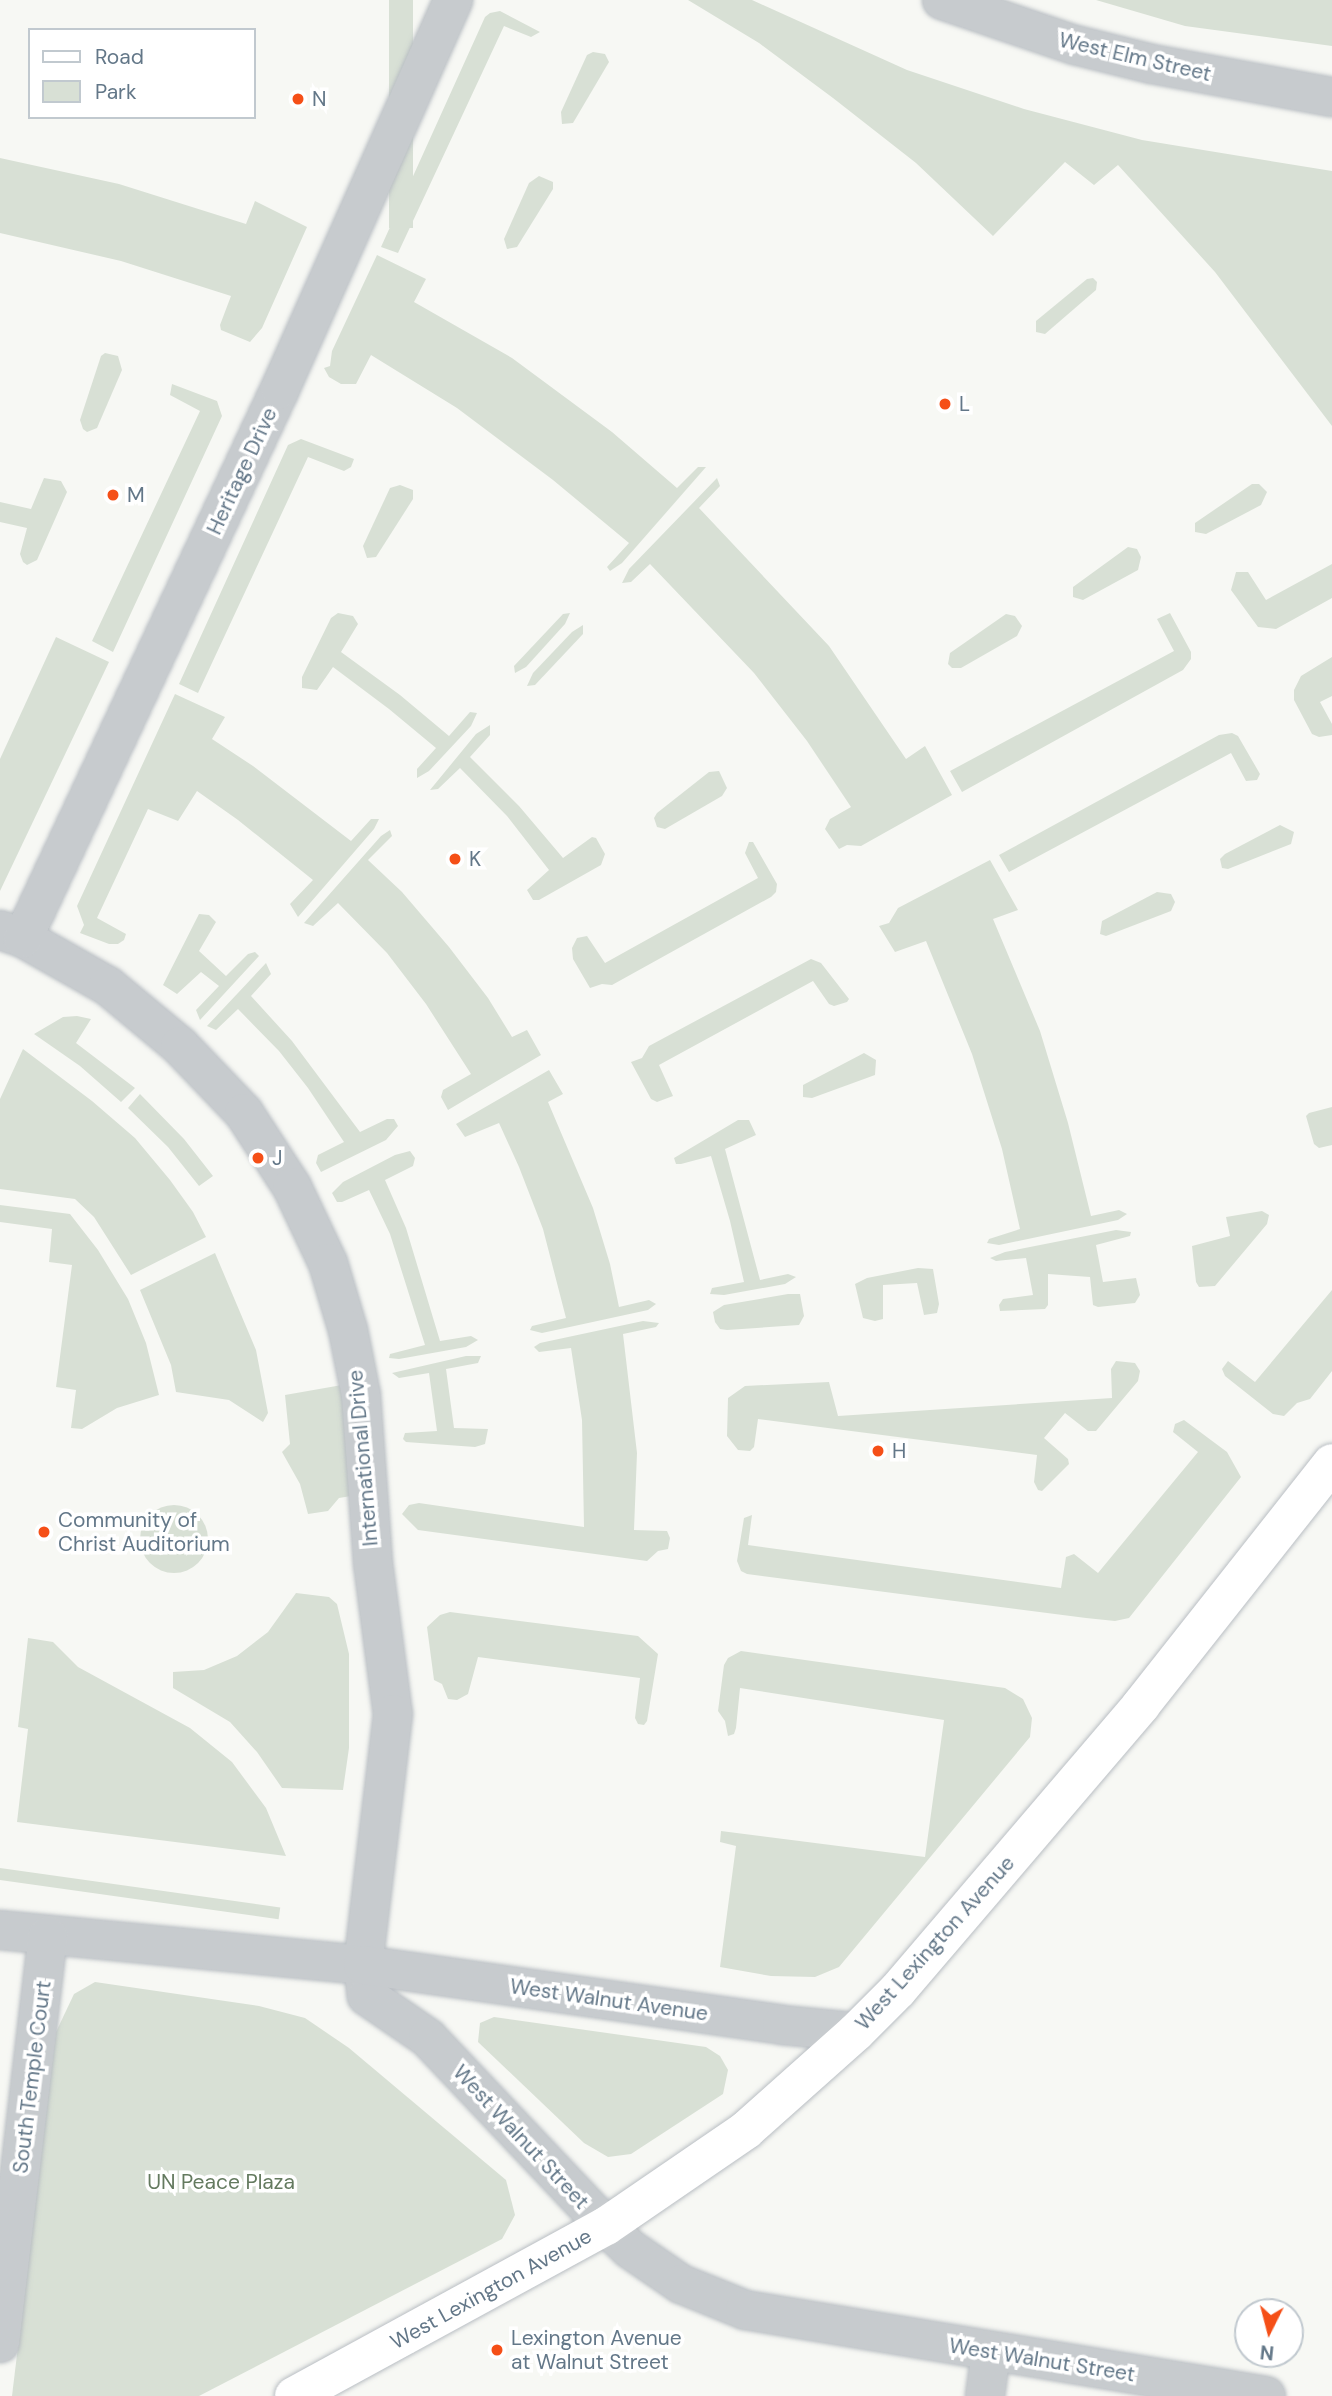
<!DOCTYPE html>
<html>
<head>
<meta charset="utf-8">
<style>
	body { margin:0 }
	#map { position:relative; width:1332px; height:2396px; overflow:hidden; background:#f7f8f4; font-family:"DM Sans",sans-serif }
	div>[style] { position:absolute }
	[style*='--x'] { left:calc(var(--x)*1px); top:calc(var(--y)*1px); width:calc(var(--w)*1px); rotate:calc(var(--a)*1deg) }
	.green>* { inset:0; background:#d8e0d5; transform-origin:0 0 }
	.round { border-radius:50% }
	.roads { filter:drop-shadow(0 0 2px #b9bec3) drop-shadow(0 0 2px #b9bec3) }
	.minor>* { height:38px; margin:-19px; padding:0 19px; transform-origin:19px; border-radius:19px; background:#c7cbce }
	.tertiary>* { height:38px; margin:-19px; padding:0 19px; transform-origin:19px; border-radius:19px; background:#c7cbce }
	.secondary>* { height:38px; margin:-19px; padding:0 19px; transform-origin:19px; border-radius:19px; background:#fff }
	.dots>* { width:19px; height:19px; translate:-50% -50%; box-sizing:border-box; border:4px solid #fff; border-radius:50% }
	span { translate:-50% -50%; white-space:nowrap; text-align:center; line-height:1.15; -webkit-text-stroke:7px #fff; paint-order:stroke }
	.street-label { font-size:21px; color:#637788 }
	.poi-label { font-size:21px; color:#637788 }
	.left { translate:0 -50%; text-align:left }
	.park-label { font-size:21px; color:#647a5f }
	.legend { position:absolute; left:28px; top:28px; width:228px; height:91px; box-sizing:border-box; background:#fff; border:2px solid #c1c9cf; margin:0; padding:9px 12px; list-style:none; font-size:21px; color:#637788 }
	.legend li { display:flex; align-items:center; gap:14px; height:35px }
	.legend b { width:35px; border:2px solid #c1c9cf }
	.north { position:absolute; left:1234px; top:2298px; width:70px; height:70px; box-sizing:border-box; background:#fff; border:2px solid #c1c9cf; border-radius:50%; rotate:186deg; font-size:19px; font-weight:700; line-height:28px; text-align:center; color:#637788 }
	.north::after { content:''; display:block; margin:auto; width:24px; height:32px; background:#f54f17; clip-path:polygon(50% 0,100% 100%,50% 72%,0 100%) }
</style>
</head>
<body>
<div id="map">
	<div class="green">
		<div style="left:389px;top:0;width:24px;height:228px"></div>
		<div style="clip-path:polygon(688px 0,752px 0,907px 70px,1024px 109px,1142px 140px,1332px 171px,1332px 426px,1215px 272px,1118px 165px,1094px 185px,1065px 162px,993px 236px,916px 163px,833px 98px,759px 43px)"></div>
		<div style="clip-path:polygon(1096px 0,1332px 0,1332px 46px,1185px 26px)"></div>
		<div style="clip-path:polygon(500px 11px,540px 32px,531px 37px,504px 26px,398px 253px,381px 247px,485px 17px,490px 13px)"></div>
		<div style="clip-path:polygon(593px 52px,605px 54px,609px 62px,573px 123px,562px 124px,561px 112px,587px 55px)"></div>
		<div style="clip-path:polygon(0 158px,119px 184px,246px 224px,255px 201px,307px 227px,262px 328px,250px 342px,221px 330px,220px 325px,231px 296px,121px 261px,0 233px)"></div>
		<div style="clip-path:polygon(539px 176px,553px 182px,553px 189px,517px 247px,507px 249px,504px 239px,529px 183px)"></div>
		<div style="clip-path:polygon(377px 255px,426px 279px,414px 302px,512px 358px,612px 432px,677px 488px,698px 467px,706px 467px,622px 563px,610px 571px,607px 567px,629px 543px,553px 480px,457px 408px,371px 355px,356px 384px,341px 384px,329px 377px,324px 368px,330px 366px,332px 351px)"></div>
		<div style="clip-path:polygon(1093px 278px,1097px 282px,1096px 290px,1045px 334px,1036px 332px,1036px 321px,1087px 279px)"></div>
		<div style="clip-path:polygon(105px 353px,118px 356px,122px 370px,97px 428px,87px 432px,83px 429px,80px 420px,101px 356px)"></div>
		<div style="clip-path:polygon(172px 384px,217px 401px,222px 416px,113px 652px,92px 641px,200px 411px,170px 395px)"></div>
		<div style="clip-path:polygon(301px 439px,354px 459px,351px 467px,344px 471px,308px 457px,198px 693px,179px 684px,288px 445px)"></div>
		<div style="clip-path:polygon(44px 478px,61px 481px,67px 492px,37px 560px,27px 565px,23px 562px,20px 554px,27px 528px,0 522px,0 502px,31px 509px)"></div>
		<div style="clip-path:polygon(717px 478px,720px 486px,699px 508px,829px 646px,906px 759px,925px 746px,952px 795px,861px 846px,847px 845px,839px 849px,825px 829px,830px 819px,851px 807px,807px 741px,754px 673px,650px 564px,631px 582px,622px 583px,629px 569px)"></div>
		<div style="clip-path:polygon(1252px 484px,1259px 484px,1267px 492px,1261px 505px,1206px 534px,1195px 532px,1195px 523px)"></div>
		<div style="clip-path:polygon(400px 485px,413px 490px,413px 499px,376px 557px,367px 558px,363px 546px,390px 488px)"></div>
		<div style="clip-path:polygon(1128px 547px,1137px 549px,1141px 557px,1138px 570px,1083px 600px,1073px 597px,1073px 587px)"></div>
		<div style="clip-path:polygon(1332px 564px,1332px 598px,1276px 629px,1258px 627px,1231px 590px,1236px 572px,1248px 572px,1266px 600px)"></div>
		<div style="clip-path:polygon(338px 613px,353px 616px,358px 624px,341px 652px,400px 695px,449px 736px,470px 712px,477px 713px,471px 726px,429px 771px,417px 778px,417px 769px,436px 748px,389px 709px,333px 667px,317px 690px,302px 688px,302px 677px,331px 618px)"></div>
		<div style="clip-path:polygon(570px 613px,565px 624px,526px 667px,515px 673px,514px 666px,563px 614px)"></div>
		<div style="clip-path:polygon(1170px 613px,1191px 652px,1191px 659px,1183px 670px,962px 792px,950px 771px,1174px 651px,1157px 619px)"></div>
		<div style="clip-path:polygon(1006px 614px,1015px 616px,1022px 626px,1017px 636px,961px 668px,952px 668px,948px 664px,950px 653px)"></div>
		<div style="clip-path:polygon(583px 625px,583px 634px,535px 685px,527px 686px,533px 673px,572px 632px)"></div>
		<div style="clip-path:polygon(56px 637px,109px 662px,0 891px,0 759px)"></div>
		<div style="clip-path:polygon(1332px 657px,1332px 696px,1320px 702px,1332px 724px,1332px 735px,1319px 737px,1312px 734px,1294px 700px,1294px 690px,1301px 676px)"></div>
		<div style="clip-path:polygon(175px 694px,225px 717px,212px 739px,253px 766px,351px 841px,371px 819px,379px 819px,374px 829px,298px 917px,290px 904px,313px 880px,238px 820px,197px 791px,178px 821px,148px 809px,97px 918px,126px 934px,124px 940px,118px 944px,109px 944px,80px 933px,84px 925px,77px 906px)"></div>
		<div style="clip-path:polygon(490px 725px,490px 735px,470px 757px,519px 806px,563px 858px,592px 837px,596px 838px,605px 854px,601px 865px,539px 900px,533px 900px,527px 890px,549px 870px,507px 816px,460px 768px,438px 789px,430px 790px,476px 734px)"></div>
		<div style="clip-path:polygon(1232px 733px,1238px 736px,1260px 774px,1257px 780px,1246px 781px,1231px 753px,1009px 872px,999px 855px,1219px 735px)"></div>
		<div style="clip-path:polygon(719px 771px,727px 788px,722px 796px,665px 829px,657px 827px,654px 818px,657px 813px,709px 772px)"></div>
		<div style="clip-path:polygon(1280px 825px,1294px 832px,1291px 844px,1228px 869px,1222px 868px,1220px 859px,1225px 854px)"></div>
		<div style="clip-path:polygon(390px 830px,392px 836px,368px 860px,402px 892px,449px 947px,488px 998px,512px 1037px,527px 1030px,541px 1055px,448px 1110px,441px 1097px,443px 1090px,471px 1074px,426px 1004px,387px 953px,338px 903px,313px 926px,304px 923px,381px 836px)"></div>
		<div style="clip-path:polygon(749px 842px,753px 842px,777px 884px,776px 892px,771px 897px,612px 985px,602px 984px,590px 988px,573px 959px,572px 948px,577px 938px,587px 936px,605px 963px,758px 878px,745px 853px)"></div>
		<div style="clip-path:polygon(990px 860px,1018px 910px,993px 919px,1040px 1031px,1068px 1123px,1091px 1216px,1119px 1210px,1127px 1214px,1118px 1220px,999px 1245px,987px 1243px,989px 1239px,1020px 1229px,1002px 1149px,972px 1054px,926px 941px,895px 952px,879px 926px,889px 923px,898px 908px)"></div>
		<div style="clip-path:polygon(1157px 892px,1171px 894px,1175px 902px,1171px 911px,1106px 936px,1100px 934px,1102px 921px)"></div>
		<div style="clip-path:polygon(199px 914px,209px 915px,216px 922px,199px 951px,226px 976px,248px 954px,255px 952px,259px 956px,200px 1020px,196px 1010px,219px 986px,201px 972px,177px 994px,163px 985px)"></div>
		<div style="clip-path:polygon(811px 959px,821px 963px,849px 999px,847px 1002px,834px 1006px,829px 1004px,813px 981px,659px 1065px,673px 1096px,657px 1102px,651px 1099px,631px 1062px,642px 1058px,649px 1046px)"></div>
		<div style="clip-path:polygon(266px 963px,271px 974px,251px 996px,292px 1041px,360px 1132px,387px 1119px,394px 1119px,398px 1126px,386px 1140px,321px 1172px,316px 1163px,318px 1155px,344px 1142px,308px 1088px,279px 1051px,238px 1009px,216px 1030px,207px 1026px)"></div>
		<div style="clip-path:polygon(77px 1016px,91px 1019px,76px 1043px,135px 1088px,121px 1102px,80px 1066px,34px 1034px,63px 1017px)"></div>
		<div style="clip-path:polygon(23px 1049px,92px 1101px,135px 1138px,170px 1180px,193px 1212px,206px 1237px,131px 1275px,94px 1217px,75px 1199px,0 1189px,0 1099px)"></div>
		<div style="clip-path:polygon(864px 1053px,876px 1060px,875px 1075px,812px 1098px,803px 1097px,803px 1085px)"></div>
		<div style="clip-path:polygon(549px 1070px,563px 1094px,548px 1102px,593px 1208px,610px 1264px,619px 1307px,649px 1300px,656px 1304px,648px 1310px,542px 1333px,530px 1330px,532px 1326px,566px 1318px,543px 1229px,519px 1167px,499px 1123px,465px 1137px,456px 1124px)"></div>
		<div style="clip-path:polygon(140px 1094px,184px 1139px,213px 1176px,199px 1186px,168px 1147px,128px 1108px)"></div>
		<div style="clip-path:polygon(1332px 1107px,1332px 1145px,1319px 1148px,1314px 1144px,1306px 1116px,1309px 1113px)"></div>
		<div style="clip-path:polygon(738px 1120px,749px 1120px,756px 1135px,725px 1149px,760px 1280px,788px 1274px,796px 1277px,785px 1284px,724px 1295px,710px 1294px,712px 1288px,744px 1282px,730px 1221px,711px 1156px,681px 1164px,676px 1164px,674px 1158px)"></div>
		<div style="clip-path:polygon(410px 1151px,415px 1158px,413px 1166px,385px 1180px,406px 1228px,440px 1341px,471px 1336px,478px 1340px,466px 1347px,399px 1359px,389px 1358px,390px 1354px,425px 1345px,390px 1234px,369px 1190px,342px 1202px,337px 1202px,332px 1193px,343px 1182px,395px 1155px)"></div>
		<div style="clip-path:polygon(0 1205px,70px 1214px,98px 1250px,128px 1299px,146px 1343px,159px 1395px,117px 1408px,82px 1429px,71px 1428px,76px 1390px,56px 1387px,72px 1265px,49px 1262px,52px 1229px,0 1222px)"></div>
		<div style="clip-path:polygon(1262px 1211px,1269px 1215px,1267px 1224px,1215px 1286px,1199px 1287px,1196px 1282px,1192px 1246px,1230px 1236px,1226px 1217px)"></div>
		<div style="clip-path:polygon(1116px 1230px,1131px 1232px,1130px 1236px,1096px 1245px,1103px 1282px,1136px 1278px,1140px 1295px,1135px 1303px,1098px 1307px,1093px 1305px,1090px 1277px,1048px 1274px,1048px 1305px,1045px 1309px,1000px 1311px,999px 1305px,1003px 1299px,1033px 1295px,1026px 1258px,996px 1261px,990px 1258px,1005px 1252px)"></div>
		<div style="clip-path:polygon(215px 1253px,256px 1350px,268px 1413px,263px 1422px,229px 1400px,176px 1392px,171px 1365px,140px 1290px)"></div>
		<div style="clip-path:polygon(918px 1268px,933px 1269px,939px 1304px,937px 1313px,924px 1315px,917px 1283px,883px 1285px,883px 1319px,875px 1321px,863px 1318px,855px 1284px,867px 1278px)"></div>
		<div style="clip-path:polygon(1332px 1290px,1332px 1371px,1310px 1399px,1297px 1403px,1284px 1416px,1273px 1414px,1225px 1376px,1222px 1369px,1228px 1361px,1255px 1382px)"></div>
		<div style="clip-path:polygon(788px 1294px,800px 1294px,804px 1316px,799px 1325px,727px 1330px,720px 1329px,715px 1322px,713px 1312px,724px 1305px)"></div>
		<div style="clip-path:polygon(643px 1321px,659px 1323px,656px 1327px,623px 1334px,637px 1453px,634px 1530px,667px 1531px,670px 1538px,668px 1549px,658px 1551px,647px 1561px,418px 1530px,402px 1514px,409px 1505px,419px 1503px,584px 1527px,582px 1420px,571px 1348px,539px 1352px,534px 1347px,540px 1343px)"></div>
		<div style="clip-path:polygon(466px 1356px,481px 1356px,478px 1363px,446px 1369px,454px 1428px,488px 1429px,485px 1444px,475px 1447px,406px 1442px,403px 1439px,405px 1433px,437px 1431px,429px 1373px,399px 1378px,392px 1373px)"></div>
		<div style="clip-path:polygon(1116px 1361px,1135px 1363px,1140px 1371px,1138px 1381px,1096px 1431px,1088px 1431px,1065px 1413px,1044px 1438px,1068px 1459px,1069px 1464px,1042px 1491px,1038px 1490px,1034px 1482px,1037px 1455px,758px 1419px,754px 1447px,750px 1451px,738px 1450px,727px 1436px,728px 1398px,745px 1386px,829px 1382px,838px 1416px,1112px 1398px,1111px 1369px)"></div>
		<div style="clip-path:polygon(342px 1385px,351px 1496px,339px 1498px,328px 1511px,308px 1514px,300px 1484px,282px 1452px,290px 1444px,285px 1395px)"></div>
		<div style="clip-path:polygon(1184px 1420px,1227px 1452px,1241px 1477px,1129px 1618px,1115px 1621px,1086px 1618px,747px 1574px,741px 1571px,737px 1561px,744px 1518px,752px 1515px,748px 1545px,1061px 1588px,1066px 1557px,1074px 1554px,1098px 1573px,1198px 1452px,1173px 1432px,1175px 1424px)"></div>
		<div class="round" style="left:140px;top:1505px;width:68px;height:68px"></div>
		<div style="clip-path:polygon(296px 1593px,329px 1597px,337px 1604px,349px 1654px,349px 1748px,343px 1790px,282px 1788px,257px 1752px,230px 1722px,173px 1688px,173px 1672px,204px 1670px,237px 1656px,268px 1632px)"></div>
		<div style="clip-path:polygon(450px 1612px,638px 1636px,658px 1654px,647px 1721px,644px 1725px,638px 1724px,635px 1718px,640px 1678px,478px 1657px,468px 1694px,457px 1700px,448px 1699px,442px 1684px,434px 1680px,427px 1627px,440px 1615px)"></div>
		<div style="clip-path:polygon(28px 1638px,53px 1642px,78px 1667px,190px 1728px,232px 1762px,266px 1808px,286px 1856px,17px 1822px,28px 1729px,18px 1727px)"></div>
		<div style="clip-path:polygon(741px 1651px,1005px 1688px,1023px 1699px,1032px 1718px,1030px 1737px,839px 1967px,815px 1977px,771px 1976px,720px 1967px,736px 1846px,720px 1842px,721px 1831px,925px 1857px,944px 1720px,740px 1688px,736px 1728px,734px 1734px,728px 1736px,725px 1721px,718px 1711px,724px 1665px,728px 1658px)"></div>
		<div style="left:0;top:1868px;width:283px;height:12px;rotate:8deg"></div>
		<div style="clip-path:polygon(95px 1982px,259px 2006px,305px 2018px,349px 2048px,506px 2180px,515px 2215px,502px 2239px,199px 2396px,12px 2396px,56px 2032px,74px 1994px)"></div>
		<div style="clip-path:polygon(494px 2017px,706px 2047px,720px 2056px,728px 2070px,723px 2094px,631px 2154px,608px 2157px,584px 2143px,478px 2042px,480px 2023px)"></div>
	</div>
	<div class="roads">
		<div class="minor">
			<div style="--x:0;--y:930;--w:24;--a:19"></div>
			<div style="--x:23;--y:938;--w:98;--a:29.5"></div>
			<div style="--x:108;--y:986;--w:94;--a:39.8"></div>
			<div style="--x:180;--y:1046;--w:93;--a:46.3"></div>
			<div style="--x:244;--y:1113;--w:88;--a:57"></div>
			<div style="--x:292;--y:1187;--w:84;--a:64.7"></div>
			<div style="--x:328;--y:1263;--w:70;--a:73.4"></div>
			<div style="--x:348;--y:1330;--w:66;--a:78.7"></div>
			<div style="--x:361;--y:1395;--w:168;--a:85.9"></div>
			<div style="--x:373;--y:1563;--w:152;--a:82.5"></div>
			<div style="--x:393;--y:1714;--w:253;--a:96.8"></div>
			<div style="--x:363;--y:1965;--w:31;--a:83"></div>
			<div style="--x:367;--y:1996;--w:74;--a:34.5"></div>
			<div style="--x:428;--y:2038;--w:259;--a:46.6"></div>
			<div style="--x:606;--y:2226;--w:33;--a:44"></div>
			<div style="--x:630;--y:2249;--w:62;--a:34.5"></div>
			<div style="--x:681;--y:2284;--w:69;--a:22.1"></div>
			<div style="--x:745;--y:2310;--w:528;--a:9.37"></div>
			<div style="--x:23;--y:938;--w:606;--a:-64.91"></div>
			<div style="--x:280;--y:389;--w:426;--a:-66"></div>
			<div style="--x:0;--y:1930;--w:365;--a:5.5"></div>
			<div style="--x:363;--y:1965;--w:423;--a:8.1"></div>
			<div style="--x:782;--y:2025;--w:74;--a:5.4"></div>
			<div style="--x:0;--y:2343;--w:410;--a:-83.3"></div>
			<div style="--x:985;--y:2396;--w:44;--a:-82.2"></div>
		</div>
		<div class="tertiary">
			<div style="--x:942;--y:0;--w:140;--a:18.7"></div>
			<div style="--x:1075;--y:45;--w:79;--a:13.9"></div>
			<div style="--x:1152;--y:64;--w:183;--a:10.4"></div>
		</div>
		<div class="secondary">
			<div style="--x:294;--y:2396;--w:355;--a:-28.6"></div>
			<div style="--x:606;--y:2226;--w:170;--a:-34.4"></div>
			<div style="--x:746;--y:2130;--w:147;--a:-41.7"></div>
			<div style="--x:856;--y:2032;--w:59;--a:-45"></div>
			<div style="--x:898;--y:1990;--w:375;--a:-49.5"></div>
			<div style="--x:1141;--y:1705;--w:308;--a:-51.7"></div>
		</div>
	</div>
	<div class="dots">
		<div style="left:298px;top:99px;background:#f54f17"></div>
		<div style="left:945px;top:404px;background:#f54f17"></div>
		<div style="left:113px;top:495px;background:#f54f17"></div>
		<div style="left:455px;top:859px;background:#f54f17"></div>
		<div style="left:258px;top:1158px;background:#f54f17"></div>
		<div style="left:878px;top:1451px;background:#f54f17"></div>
		<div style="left:44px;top:1532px;background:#f54f17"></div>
		<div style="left:497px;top:2350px;background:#f54f17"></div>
	</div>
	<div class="street-label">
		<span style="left:1135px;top:57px;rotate:13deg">West Elm Street</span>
		<span style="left:242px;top:471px;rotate:-65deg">Heritage Drive</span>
		<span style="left:363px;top:1458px;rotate:-95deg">International Drive</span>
		<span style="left:935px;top:1943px;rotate:-48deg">West Lexington Avenue</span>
		<span style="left:609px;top:2000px;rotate:8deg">West Walnut Avenue</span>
		<span style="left:32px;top:2077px;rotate:-83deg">South Temple Court</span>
		<span style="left:521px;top:2137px;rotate:47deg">West Walnut Street</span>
		<span style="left:491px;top:2289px;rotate:-29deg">West Lexington Avenue</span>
		<span style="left:1042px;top:2360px;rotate:9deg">West Walnut Street</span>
	</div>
	<div class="poi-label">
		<span class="left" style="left:312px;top:99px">N</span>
		<span class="left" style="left:959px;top:404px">L</span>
		<span class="left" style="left:127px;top:495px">M</span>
		<span class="left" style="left:469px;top:859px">K</span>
		<span class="left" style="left:272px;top:1158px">J</span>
		<span class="left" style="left:892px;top:1451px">H</span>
		<span class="left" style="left:58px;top:1532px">Community of<br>Christ Auditorium</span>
		<span class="left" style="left:511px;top:2350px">Lexington Avenue<br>at Walnut Street</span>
	</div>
	<div class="park-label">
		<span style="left:221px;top:2182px">UN Peace Plaza</span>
	</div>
	<ul class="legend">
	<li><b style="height:9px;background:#fff"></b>Road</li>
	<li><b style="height:19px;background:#d8e0d5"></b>Park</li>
	</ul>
	<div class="north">N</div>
</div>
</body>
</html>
